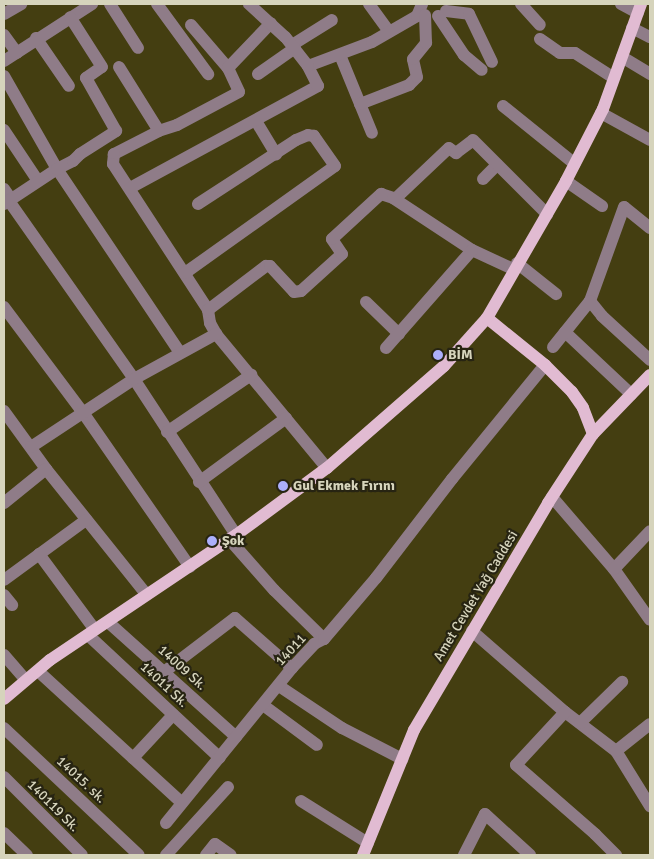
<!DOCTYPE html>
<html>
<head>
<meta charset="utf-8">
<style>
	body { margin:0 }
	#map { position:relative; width:654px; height:859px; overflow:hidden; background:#443e11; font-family:Signika,sans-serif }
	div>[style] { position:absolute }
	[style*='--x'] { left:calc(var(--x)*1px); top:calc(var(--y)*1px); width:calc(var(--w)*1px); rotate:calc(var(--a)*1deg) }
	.minor>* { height:12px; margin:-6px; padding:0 6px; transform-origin:6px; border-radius:6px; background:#8f7c88 }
	.major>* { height:12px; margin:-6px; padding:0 6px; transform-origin:6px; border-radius:6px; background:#e1bbd2 }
	.dots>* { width:14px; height:14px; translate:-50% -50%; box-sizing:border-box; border:2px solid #272412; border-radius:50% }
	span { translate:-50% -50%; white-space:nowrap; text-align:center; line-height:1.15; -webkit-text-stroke:4.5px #272412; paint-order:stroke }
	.poi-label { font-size:14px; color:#d6d4bc; font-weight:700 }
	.left { translate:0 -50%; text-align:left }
	.street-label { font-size:14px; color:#d6d4bc }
	.frame { position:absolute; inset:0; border:5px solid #d6d4bc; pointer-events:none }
</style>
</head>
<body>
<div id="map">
	<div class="minor">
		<div style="--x:110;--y:4;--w:52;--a:57.5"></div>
		<div style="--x:157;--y:4;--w:87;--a:53.9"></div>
		<div style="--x:369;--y:4;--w:34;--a:54"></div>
		<div style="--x:521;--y:4;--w:28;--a:48"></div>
		<div style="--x:621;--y:4;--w:19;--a:28"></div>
		<div style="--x:446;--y:11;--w:23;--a:7"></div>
		<div style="--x:469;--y:14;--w:53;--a:64.4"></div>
		<div style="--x:4;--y:14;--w:20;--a:-30"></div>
		<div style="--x:438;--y:16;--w:47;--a:56.3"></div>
		<div style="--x:464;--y:55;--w:23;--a:40"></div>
		<div style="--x:191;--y:25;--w:57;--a:49.3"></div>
		<div style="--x:228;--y:68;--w:26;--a:65"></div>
		<div style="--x:239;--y:92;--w:70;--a:152"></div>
		<div style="--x:177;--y:125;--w:19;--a:162"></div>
		<div style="--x:159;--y:131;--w:51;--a:152.9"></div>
		<div style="--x:114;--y:154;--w:10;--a:96"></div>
		<div style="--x:113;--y:164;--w:174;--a:56.9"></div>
		<div style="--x:208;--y:310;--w:13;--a:81"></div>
		<div style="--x:210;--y:323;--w:13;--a:61"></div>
		<div style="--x:216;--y:334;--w:174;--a:50.4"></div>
		<div style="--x:632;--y:28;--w:20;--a:27"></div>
		<div style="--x:4;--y:35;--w:22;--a:54"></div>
		<div style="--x:36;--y:38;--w:58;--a:55.5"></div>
		<div style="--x:540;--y:39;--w:24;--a:35"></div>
		<div style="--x:560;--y:53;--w:15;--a:0"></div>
		<div style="--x:575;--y:53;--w:46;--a:32.7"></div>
		<div style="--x:292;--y:45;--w:47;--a:-32"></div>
		<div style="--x:340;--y:55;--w:84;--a:67.7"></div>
		<div style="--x:622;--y:57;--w:33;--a:31"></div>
		<div style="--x:4;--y:61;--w:105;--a:-32.9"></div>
		<div style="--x:308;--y:66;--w:68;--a:-20.6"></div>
		<div style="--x:372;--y:42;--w:52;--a:-30"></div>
		<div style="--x:417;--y:16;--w:13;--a:-67"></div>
		<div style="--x:119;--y:67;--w:75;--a:58"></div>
		<div style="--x:228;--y:68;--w:62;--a:-46.3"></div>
		<div style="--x:258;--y:74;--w:45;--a:-35.1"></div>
		<div style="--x:4;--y:76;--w:107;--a:60.3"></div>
		<div style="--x:57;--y:169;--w:221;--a:56.2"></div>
		<div style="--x:360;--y:104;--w:53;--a:-21.2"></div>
		<div style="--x:409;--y:85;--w:11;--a:-45"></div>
		<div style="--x:417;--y:77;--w:18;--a:-103"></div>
		<div style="--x:413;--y:59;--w:21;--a:-51"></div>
		<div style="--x:426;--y:43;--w:28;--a:-92"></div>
		<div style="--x:503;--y:106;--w:92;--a:38.9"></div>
		<div style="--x:601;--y:113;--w:56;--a:28.9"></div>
		<div style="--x:256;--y:121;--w:39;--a:59"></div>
		<div style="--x:4;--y:130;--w:61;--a:56.3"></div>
		<div style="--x:483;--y:179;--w:20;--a:-45"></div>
		<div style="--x:566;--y:181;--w:44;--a:34.8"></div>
		<div style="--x:130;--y:188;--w:214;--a:-28.5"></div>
		<div style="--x:318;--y:86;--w:22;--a:-117"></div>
		<div style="--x:308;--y:66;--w:37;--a:-128"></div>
		<div style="--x:285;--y:37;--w:49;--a:-137.5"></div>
		<div style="--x:4;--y:189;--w:12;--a:55"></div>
		<div style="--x:395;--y:199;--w:74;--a:-43.4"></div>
		<div style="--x:449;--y:148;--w:9;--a:36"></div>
		<div style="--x:456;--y:153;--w:21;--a:-37"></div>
		<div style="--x:473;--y:140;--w:105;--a:45"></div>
		<div style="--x:9;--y:201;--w:218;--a:54.9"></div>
		<div style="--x:134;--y:379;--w:186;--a:56.8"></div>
		<div style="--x:4;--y:204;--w:64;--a:-33.4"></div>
		<div style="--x:57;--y:169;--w:18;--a:-27"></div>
		<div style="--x:73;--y:161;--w:10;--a:-45"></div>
		<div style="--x:80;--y:154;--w:43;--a:-32.6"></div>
		<div style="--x:116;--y:131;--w:61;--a:-119.5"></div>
		<div style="--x:86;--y:78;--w:19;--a:-35"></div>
		<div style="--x:102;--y:67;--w:59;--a:-122.6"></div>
		<div style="--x:650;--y:228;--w:33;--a:-141"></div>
		<div style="--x:624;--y:207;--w:100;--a:109.9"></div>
		<div style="--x:590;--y:301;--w:19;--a:51"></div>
		<div style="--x:602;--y:316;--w:65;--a:42.5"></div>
		<div style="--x:517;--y:263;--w:50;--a:38.5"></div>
		<div style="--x:185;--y:273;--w:184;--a:-35.5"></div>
		<div style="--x:335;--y:166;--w:37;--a:-125"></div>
		<div style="--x:314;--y:136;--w:6;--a:-171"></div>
		<div style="--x:308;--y:135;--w:13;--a:157"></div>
		<div style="--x:296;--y:140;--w:117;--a:146.9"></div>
		<div style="--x:366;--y:302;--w:46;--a:44.1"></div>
		<div style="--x:4;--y:307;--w:134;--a:53.2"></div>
		<div style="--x:84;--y:414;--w:186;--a:55.3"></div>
		<div style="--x:208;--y:310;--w:73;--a:-37.2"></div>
		<div style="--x:266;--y:266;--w:4;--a:0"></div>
		<div style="--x:270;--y:266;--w:35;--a:47"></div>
		<div style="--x:294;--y:292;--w:7;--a:-8"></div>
		<div style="--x:301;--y:291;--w:55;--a:-42.1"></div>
		<div style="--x:342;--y:254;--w:18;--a:-124"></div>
		<div style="--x:332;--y:239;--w:67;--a:-42.6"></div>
		<div style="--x:381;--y:194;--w:13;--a:18"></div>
		<div style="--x:393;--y:198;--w:95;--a:33.4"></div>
		<div style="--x:472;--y:250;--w:45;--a:24.9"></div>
		<div style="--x:565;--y:332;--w:91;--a:43.2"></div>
		<div style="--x:553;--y:347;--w:59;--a:-51.2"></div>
		<div style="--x:386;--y:348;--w:130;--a:-48.7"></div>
		<div style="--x:4;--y:411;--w:72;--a:54.1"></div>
		<div style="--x:46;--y:469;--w:161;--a:51.3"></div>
		<div style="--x:167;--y:432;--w:102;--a:-34.2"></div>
		<div style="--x:31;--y:447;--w:123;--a:-33.4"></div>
		<div style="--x:134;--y:379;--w:94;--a:-28.8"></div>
		<div style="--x:199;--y:482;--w:108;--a:-36.3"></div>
		<div style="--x:552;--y:497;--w:95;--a:49.3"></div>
		<div style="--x:614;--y:569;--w:62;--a:54.8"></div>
		<div style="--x:4;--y:503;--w:54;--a:-39"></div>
		<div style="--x:229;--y:539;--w:68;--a:48.6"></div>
		<div style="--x:274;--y:590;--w:70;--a:44.4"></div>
		<div style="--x:39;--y:554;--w:94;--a:53.6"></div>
		<div style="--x:614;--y:569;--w:52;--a:-46.5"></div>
		<div style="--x:4;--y:580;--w:102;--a:-36.2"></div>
		<div style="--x:4;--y:595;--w:13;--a:51"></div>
		<div style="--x:108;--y:622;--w:172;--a:41.9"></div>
		<div style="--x:472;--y:631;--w:123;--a:41.1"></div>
		<div style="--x:565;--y:712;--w:64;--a:37.4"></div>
		<div style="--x:616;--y:751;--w:65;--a:58.3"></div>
		<div style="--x:88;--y:635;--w:180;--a:43"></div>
		<div style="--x:4;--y:655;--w:33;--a:49"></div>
		<div style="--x:38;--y:671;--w:195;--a:42.5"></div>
		<div style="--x:164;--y:672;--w:89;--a:-37.3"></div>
		<div style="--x:235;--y:618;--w:76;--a:41.3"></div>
		<div style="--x:279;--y:686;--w:76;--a:33.7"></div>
		<div style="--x:342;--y:728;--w:68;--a:27.3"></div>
		<div style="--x:263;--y:705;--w:67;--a:36.5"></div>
		<div style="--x:565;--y:712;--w:72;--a:132.8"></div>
		<div style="--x:516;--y:765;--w:105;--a:41.1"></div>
		<div style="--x:595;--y:834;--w:30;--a:45"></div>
		<div style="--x:580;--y:723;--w:59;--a:-44.3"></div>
		<div style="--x:4;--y:728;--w:185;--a:43.3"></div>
		<div style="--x:616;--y:751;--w:43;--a:-38.5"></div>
		<div style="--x:133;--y:758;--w:59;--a:-47.1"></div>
		<div style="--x:4;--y:777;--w:110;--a:45"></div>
		<div style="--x:301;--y:801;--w:79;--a:32.1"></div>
		<div style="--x:166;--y:823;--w:200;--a:-50.9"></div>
		<div style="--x:292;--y:668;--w:33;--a:-47"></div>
		<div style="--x:314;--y:644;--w:11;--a:-27"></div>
		<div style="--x:324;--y:639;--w:80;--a:-49.6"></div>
		<div style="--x:376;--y:578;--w:125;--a:-52.5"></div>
		<div style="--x:452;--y:479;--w:147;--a:-50.8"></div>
		<div style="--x:4;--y:833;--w:32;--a:44"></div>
		<div style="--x:166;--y:855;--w:92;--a:-47.6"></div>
		<div style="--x:206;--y:855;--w:14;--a:-51"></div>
		<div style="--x:215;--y:844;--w:19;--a:35"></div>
		<div style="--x:464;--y:855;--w:46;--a:-62.9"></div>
		<div style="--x:485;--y:814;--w:61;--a:42.3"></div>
	</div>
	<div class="major">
		<div style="--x:487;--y:318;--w:75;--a:39"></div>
		<div style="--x:545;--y:365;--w:38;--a:45"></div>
		<div style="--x:572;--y:392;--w:19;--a:55"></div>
		<div style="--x:583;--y:408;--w:28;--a:69"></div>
		<div style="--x:4;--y:699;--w:60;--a:-40.3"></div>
		<div style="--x:50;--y:660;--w:224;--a:-33.9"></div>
		<div style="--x:236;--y:535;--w:113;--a:-36.4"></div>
		<div style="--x:327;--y:468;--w:155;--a:-41.1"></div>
		<div style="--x:444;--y:366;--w:64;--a:-48.1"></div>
		<div style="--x:487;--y:318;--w:158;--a:-60"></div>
		<div style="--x:566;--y:181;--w:81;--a:-62.8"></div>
		<div style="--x:603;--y:109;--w:112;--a:-70.1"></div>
		<div style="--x:363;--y:855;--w:135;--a:-67.8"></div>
		<div style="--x:414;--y:730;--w:264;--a:-59.4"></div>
		<div style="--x:548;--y:503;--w:82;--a:-56.9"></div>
		<div style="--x:593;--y:434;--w:82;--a:-46"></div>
	</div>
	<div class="dots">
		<div style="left:438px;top:355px;background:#acaffb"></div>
		<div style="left:283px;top:486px;background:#acaffb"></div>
		<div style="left:212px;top:541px;background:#acaffb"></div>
	</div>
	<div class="poi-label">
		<span class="left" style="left:448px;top:355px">BİM</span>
		<span class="left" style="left:293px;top:486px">Gul Ekmek Fırını</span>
		<span class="left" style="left:222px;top:541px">Şok</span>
	</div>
	<div class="street-label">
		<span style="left:476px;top:596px;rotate:-59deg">Amet Cevdet Yağ Caddesi</span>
		<span style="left:291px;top:650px;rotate:-47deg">14011</span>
		<span style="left:182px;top:668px;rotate:42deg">14009 Sk.</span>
		<span style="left:164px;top:685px;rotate:43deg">14011 Sk.</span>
		<span style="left:81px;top:780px;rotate:43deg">14015. sk.</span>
		<span style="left:53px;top:806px;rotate:45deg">140119 Sk.</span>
	</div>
	<div class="frame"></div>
</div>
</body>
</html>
